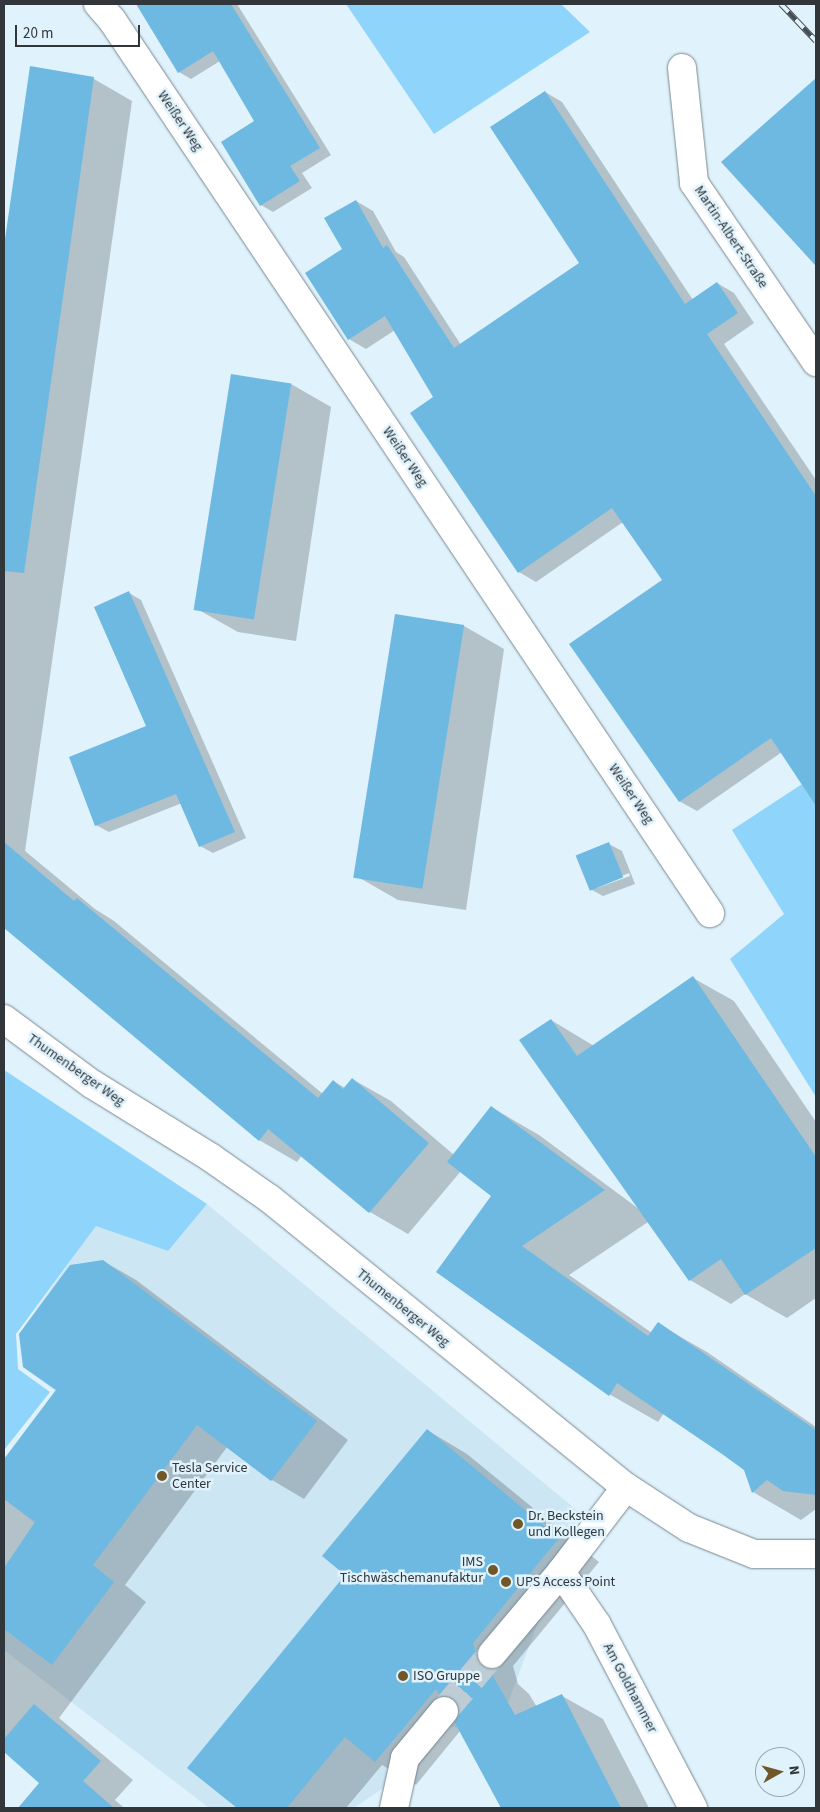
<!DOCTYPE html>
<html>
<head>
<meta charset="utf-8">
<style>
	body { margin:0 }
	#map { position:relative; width:820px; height:1812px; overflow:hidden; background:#e0f2fc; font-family:"Source Sans 3",sans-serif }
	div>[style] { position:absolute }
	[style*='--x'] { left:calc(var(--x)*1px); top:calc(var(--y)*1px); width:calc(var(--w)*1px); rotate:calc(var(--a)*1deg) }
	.built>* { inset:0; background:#cde6f4 }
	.green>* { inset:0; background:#8fd4fa }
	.shadow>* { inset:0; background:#0003 }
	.building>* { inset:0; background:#6db9e1; transform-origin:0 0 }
	.minor-tunnel>* { height:28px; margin-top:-14px; transform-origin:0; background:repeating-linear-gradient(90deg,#bdccd5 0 28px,transparent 0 42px) }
	.roads { filter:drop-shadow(0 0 1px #788891) drop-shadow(0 0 1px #788891) }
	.minor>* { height:28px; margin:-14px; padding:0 14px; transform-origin:14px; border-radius:14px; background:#fff }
	.rail>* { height:5.5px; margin-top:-2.75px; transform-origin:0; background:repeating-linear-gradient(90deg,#e0f2fc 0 11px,#474e53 0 22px); box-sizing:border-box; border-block:1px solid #474e53 }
	.dots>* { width:14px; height:14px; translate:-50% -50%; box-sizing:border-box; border:2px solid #e0f2fc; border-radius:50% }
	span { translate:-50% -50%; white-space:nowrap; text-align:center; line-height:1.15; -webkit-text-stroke:5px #e0f2fc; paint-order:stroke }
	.street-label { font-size:14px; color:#30363a }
	.poi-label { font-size:14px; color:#30363a }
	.left { translate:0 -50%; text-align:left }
	.right { translate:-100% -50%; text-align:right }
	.frame { position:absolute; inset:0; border:5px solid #30363a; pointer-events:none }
	.north { position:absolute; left:755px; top:1747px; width:50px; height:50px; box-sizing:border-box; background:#e0f2fc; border:1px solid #9aa7ae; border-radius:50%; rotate:83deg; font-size:14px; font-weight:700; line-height:20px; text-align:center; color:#30363a }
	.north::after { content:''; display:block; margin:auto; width:18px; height:22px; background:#705829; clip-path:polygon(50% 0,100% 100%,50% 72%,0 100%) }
	.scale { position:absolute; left:15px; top:25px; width:125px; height:22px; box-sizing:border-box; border:2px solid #30363a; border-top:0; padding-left:6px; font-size:15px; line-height:18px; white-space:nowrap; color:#30363a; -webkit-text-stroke:4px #e0f2fc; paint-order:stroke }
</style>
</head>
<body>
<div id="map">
	<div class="built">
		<div style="clip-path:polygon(207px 1204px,579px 1512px,508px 1703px,483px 1731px,446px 1726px,424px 1760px,354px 1808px,209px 1808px,4px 1650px,4px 1568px,35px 1523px,4px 1499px,4px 1459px,55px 1391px,23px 1367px,19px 1334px,96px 1225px,168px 1251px)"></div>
	</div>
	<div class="green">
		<div style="clip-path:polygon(346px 4px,561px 4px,590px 32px,434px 134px)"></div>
		<div style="clip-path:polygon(816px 775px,816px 1097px,730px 959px,784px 914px,732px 830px)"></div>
		<div style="clip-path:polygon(4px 1070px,207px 1204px,168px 1251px,96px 1226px,16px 1334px,18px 1369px,50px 1392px,4px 1450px)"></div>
	</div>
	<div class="shadow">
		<div style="clip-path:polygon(137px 4px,237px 4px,331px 155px,302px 173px,312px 188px,273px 212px,261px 205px,256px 122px,220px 61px,191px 79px,179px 72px)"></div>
		<div style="clip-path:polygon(31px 67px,94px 79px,132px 101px,25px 851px,95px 909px,114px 921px,323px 1094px,333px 1081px,345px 1088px,352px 1079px,391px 1101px,454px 1155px,491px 1107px,539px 1135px,639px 1209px,551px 1020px,594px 1046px,693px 978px,734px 1001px,816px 1122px,816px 1298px,787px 1318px,745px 1294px,731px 1304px,690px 1280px,648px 1222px,569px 1275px,652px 1333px,658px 1324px,707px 1352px,816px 1427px,816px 1509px,801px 1520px,753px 1492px,745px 1469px,664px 1413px,658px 1422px,609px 1394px,437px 1272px,493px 1196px,461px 1171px,408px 1234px,370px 1212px,302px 1155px,297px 1162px,259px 1140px,4px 927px,4px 254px)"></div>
		<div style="clip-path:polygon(805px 89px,816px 95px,816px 266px,723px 162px)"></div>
		<div style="clip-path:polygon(545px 92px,562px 102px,693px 300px,717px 283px,734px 293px,754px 323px,724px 344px,816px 480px,815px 786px,782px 752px,697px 811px,679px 801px,664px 581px,623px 522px,536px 582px,519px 572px,411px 413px,435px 397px,395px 330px,366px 349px,349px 339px,344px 250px,356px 201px,373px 211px,396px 252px,404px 257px,461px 345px,580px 264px)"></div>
		<div style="clip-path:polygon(233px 375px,291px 384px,331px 407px,296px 641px,238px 632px,197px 609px)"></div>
		<div style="clip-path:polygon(129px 593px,141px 600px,246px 838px,213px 853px,200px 846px,182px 803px,109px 832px,96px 825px,148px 727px)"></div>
		<div style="clip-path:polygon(396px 616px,464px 626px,504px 649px,466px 910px,398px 900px,358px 877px)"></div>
		<div style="clip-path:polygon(evenodd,609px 844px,622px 851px,635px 884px,603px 896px,590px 889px,609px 844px,629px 873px,630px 876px,597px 888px,597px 886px,629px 873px)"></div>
		<div style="clip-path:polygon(103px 1261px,136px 1280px,348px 1440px,304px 1499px,272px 1480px,227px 1447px,125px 1585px,146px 1602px,59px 1718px,133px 1780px,115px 1800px,124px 1808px,20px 1808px,41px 1783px,4px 1751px,4px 1462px,57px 1390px)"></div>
		<div style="clip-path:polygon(427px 1430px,467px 1454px,599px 1562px,513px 1666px,518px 1684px,529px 1694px,537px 1707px,562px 1696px,603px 1719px,649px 1808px,503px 1808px,460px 1731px,416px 1785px,382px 1765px,346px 1808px,239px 1808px,189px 1768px,347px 1575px)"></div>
	</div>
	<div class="building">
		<div style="clip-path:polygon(136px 4px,231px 4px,320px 148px,290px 166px,300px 181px,260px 206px,221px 142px,254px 121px,213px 51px,178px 73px)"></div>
		<div style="clip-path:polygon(30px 66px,94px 77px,24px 573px,4px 571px,4px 246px)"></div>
		<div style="clip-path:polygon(816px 78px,816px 266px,721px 162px)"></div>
		<div style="clip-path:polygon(545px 91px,685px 304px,717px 282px,738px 313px,707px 334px,816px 496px,816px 806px,771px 738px,679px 802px,569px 644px,662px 580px,612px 508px,518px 573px,410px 413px,433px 397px,385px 316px,348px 340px,305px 273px,342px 249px,324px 218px,356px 200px,383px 248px,387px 245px,454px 348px,579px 263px,490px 127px)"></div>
		<div style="left:231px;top:374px;width:61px;height:239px;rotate:9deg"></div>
		<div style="clip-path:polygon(129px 591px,235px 832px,199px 847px,176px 794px,95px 826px,69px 757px,146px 726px,94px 607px)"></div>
		<div style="left:395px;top:614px;width:70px;height:267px;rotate:9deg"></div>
		<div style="clip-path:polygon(4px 842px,74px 901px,77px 898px,318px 1098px,333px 1080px,343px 1089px,352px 1078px,429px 1143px,369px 1213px,268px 1129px,259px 1141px,4px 928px)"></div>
		<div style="left:609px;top:842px;width:38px;height:36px;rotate:68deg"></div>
		<div style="clip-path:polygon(693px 976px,816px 1157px,816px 1248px,745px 1295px,721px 1259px,689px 1281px,519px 1040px,551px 1019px,577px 1056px)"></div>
		<div style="clip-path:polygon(491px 1106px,605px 1190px,522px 1246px,648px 1336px,658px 1322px,816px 1430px,816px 1495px,783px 1491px,767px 1480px,752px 1493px,744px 1470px,722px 1454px,617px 1383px,609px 1396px,436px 1272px,491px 1196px,447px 1162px)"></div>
		<div style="clip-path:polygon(103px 1260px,317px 1421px,271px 1481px,197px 1425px,93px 1565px,114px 1582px,52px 1665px,4px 1629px,4px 1568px,35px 1522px,4px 1499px,4px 1459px,56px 1390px,23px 1367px,19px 1334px,70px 1265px)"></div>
		<div style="clip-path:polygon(427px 1429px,559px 1538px,473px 1643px,478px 1660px,489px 1669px,515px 1715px,562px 1694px,621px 1808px,501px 1808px,455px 1723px,459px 1714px,458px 1705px,454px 1699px,440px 1696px,436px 1689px,375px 1762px,345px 1737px,287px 1808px,237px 1808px,187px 1768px,345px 1575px,322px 1556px)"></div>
		<div style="clip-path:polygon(34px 1704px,101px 1761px,83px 1781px,114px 1808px,18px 1808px,39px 1783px,4px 1752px,4px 1739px)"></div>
	</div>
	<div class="minor-tunnel">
		<div style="--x:444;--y:1711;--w:75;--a:-49.9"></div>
	</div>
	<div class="roads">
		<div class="minor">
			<div style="--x:98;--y:4;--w:21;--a:49"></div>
			<div style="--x:112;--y:20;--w:1075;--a:56.19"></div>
			<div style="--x:682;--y:68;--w:116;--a:84"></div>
			<div style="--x:694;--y:183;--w:217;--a:55.7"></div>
			<div style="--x:4;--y:1019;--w:109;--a:36.5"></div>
			<div style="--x:92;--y:1084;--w:139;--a:31.7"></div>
			<div style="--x:210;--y:1157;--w:73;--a:35"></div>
			<div style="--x:270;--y:1199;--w:458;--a:39"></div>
			<div style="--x:626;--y:1487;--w:75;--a:33.1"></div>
			<div style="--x:689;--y:1528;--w:70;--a:21.8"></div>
			<div style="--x:754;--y:1554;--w:62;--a:0"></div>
			<div style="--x:626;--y:1487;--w:107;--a:127.4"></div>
			<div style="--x:561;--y:1572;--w:64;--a:55.8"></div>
			<div style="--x:597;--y:1625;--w:207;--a:62.3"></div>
			<div style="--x:492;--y:1654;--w:107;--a:-49.9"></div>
			<div style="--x:394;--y:1808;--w:51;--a:-77.6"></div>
			<div style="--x:405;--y:1758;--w:61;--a:-50.3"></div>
		</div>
	</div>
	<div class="rail">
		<div style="--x:781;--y:4;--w:51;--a:46.6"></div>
	</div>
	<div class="dots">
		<div style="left:162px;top:1476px;background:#705829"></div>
		<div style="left:518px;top:1524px;background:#705829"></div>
		<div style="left:493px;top:1570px;background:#705829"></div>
		<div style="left:506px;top:1582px;background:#705829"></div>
		<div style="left:403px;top:1676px;background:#705829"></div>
	</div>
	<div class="street-label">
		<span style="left:180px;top:121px;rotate:56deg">Weißer Weg</span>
		<span style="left:731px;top:237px;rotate:56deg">Martin-Albert-Straße</span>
		<span style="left:405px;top:457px;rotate:56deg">Weißer Weg</span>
		<span style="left:631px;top:794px;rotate:56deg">Weißer Weg</span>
		<span style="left:76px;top:1070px;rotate:35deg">Thumenberger Weg</span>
		<span style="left:403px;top:1308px;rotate:39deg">Thumenberger Weg</span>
		<span style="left:630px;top:1688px;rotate:62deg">Am Goldhammer</span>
	</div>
	<div class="poi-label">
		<span class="left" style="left:172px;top:1476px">Tesla Service<br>Center</span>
		<span class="left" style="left:528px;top:1524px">Dr. Beckstein<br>und Kollegen</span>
		<span class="right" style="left:483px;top:1570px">IMS<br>Tischwäschemanufaktur</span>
		<span class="left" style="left:516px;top:1582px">UPS Access Point</span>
		<span class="left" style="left:413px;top:1676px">ISO Gruppe</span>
	</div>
	<div class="frame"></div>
	<div class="north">N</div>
	<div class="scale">20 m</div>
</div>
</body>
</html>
